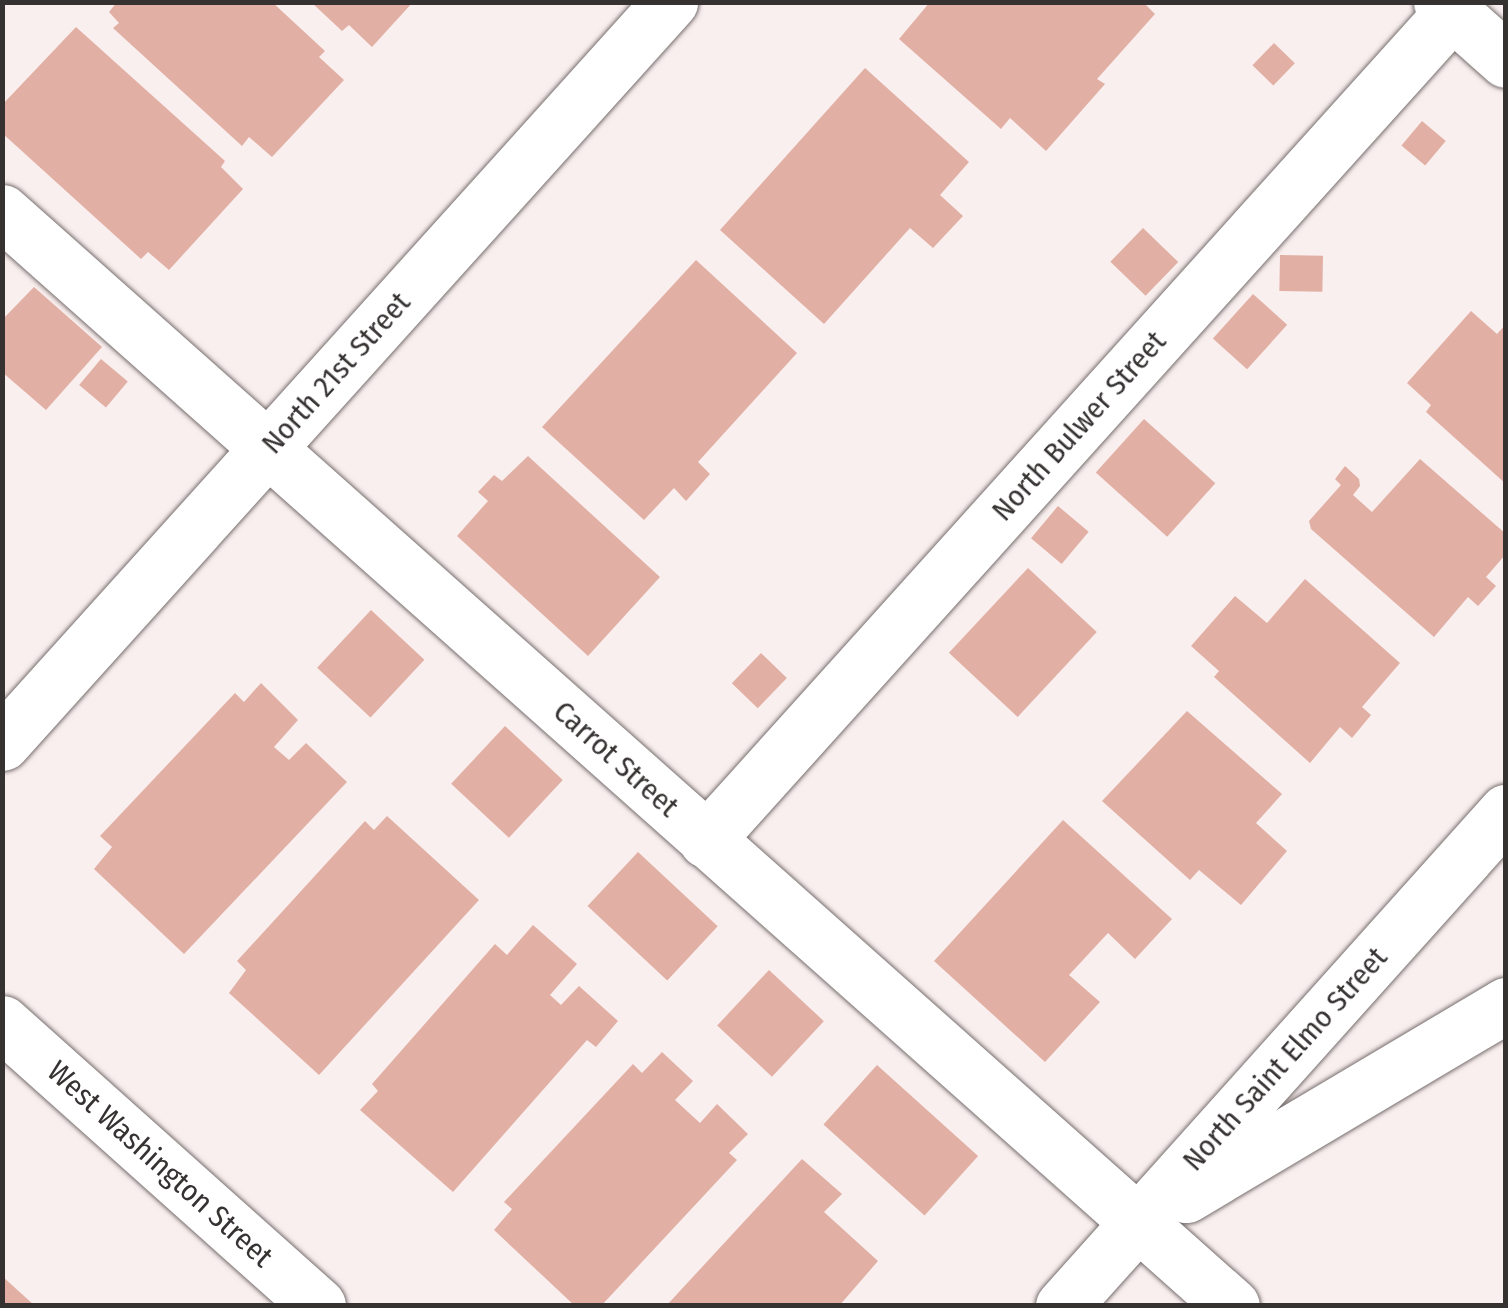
<!DOCTYPE html>
<html>
<head>
<meta charset="utf-8">
<style>
	body { margin:0 }
	#map { position:relative; width:1508px; height:1308px; overflow:hidden; background:#faefef; font-family:"Fira Sans Condensed",sans-serif }
	div>[style] { position:absolute }
	[style*='--x'] { left:calc(var(--x)*1px); top:calc(var(--y)*1px); width:calc(var(--w)*1px); rotate:calc(var(--a)*1deg) }
	.building>* { inset:0; background:#e1afa3; transform-origin:0 0 }
	.roads { filter:drop-shadow(0 0 2px #776e6e) drop-shadow(0 0 2px #776e6e) }
	.minor>* { height:55px; margin:-27.5px; padding:0 27.5px; transform-origin:27.5px; border-radius:27.5px; background:#fff }
	span { translate:-50% -50%; white-space:nowrap; text-align:center; line-height:1.15; -webkit-text-stroke:8px #fff; paint-order:stroke }
	.street-label { font-size:30px; color:#363232 }
	.frame { position:absolute; inset:0; border:5px solid #363232; pointer-events:none }
</style>
</head>
<body>
<div id="map">
	<div class="building">
		<div style="clip-path:polygon(117px 2px,272px 2px,325px 51px,319px 57px,344px 80px,272px 157px,249px 137px,242px 146px,113px 28px,119px 23px,109px 12px)"></div>
		<div style="clip-path:polygon(311px 2px,413px 2px,372px 47px,349px 25px,342px 31px)"></div>
		<div style="clip-path:polygon(930px 2px,1143px 2px,1155px 14px,1097px 79px,1105px 84px,1046px 151px,1010px 118px,1001px 129px,899px 39px)"></div>
		<div style="clip-path:polygon(76px 27px,225px 161px,221px 167px,243px 189px,169px 270px,148px 252px,141px 259px,2px 133px,2px 105px)"></div>
		<div style="left:1274px;top:43px;width:29px;height:31px;rotate:44deg"></div>
		<div style="clip-path:polygon(865px 68px,969px 162px,940px 195px,963px 216px,933px 248px,910px 228px,824px 324px,720px 230px)"></div>
		<div style="left:1422px;top:121px;width:31px;height:32px;rotate:40deg"></div>
		<div style="left:1143px;top:228px;width:49px;height:47px;rotate:44deg"></div>
		<div style="left:1280px;top:255px;width:43px;height:36px;rotate:1deg"></div>
		<div style="clip-path:polygon(696px 260px,797px 353px,698px 462px,710px 474px,686px 501px,674px 488px,644px 520px,542px 427px)"></div>
		<div style="clip-path:polygon(34px 287px,102px 347px,46px 410px,2px 372px,2px 320px)"></div>
		<div style="left:1253px;top:294px;width:46px;height:60px;rotate:42deg"></div>
		<div style="clip-path:polygon(1471px 311px,1497px 334px,1506px 324px,1506px 484px,1426px 412px,1431px 405px,1407px 383px)"></div>
		<div style="left:101px;top:359px;width:35px;height:34px;rotate:40deg"></div>
		<div style="left:1144px;top:419px;width:96px;height:72px;rotate:42deg"></div>
		<div style="clip-path:polygon(528px 456px,660px 577px,588px 656px,457px 536px,488px 501px,478px 492px,494px 475px,502px 481px)"></div>
		<div style="clip-path:polygon(1420px 459px,1506px 534px,1506px 554px,1486px 577px,1496px 586px,1478px 606px,1468px 597px,1434px 637px,1311px 529px,1309px 521px,1341px 485px,1335px 479px,1345px 466px,1359px 479px,1360px 486px,1353px 495px,1372px 512px)"></div>
		<div style="left:1058px;top:506px;width:40px;height:42px;rotate:40deg"></div>
		<div style="left:1028px;top:568px;width:94px;height:116px;rotate:43deg"></div>
		<div style="clip-path:polygon(1305px 579px,1400px 663px,1362px 707px,1371px 715px,1352px 738px,1340px 727px,1310px 763px,1214px 677px,1219px 671px,1191px 646px,1235px 596px,1267px 623px)"></div>
		<div style="left:371px;top:610px;width:73px;height:79px;rotate:43deg"></div>
		<div style="left:761px;top:653px;width:36px;height:42px;rotate:44deg"></div>
		<div style="clip-path:polygon(261px 683px,298px 720px,274px 747px,289px 760px,306px 743px,347px 782px,184px 954px,94px 869px,112px 847px,100px 836px,235px 693px,244px 702px)"></div>
		<div style="clip-path:polygon(1187px 711px,1282px 794px,1256px 823px,1287px 851px,1241px 905px,1199px 870px,1190px 880px,1102px 801px)"></div>
		<div style="left:505px;top:726px;width:79px;height:79px;rotate:43deg"></div>
		<div style="clip-path:polygon(387px 816px,479px 900px,319px 1075px,229px 993px,246px 970px,237px 961px,365px 821px,374px 830px)"></div>
		<div style="clip-path:polygon(1063px 820px,1172px 919px,1135px 959px,1108px 933px,1069px 975px,1100px 1002px,1045px 1062px,934px 961px)"></div>
		<div style="left:638px;top:852px;width:109px;height:74px;rotate:43deg"></div>
		<div style="clip-path:polygon(533px 925px,577px 964px,550px 995px,561px 1005px,579px 986px,618px 1021px,596px 1047px,587px 1040px,453px 1192px,360px 1110px,378px 1091px,372px 1084px,495px 944px,507px 955px)"></div>
		<div style="left:769px;top:970px;width:75px;height:76px;rotate:43deg"></div>
		<div style="clip-path:polygon(662px 1052px,693px 1081px,675px 1100px,688px 1112px,700px 1123px,717px 1104px,748px 1134px,729px 1153px,737px 1160px,601px 1306px,575px 1306px,494px 1230px,512px 1209px,504px 1202px,633px 1064px,642px 1073px)"></div>
		<div style="left:877px;top:1065px;width:136px;height:80px;rotate:42deg"></div>
		<div style="clip-path:polygon(802px 1159px,842px 1194px,824px 1212px,878px 1261px,839px 1306px,666px 1306px)"></div>
		<div style="clip-path:polygon(2px 1276px,35px 1306px,2px 1306px)"></div>
	</div>
	<div class="roads">
		<div class="minor">
			<div style="--x:1441;--y:2;--w:87;--a:41.7"></div>
			<div style="--x:2;--y:212;--w:1646;--a:41.65"></div>
			<div style="--x:2;--y:743;--w:998;--a:-47.97"></div>
			<div style="--x:706;--y:840;--w:1114;--a:-47.98"></div>
			<div style="--x:2;--y:1023;--w:424;--a:41.8"></div>
			<div style="--x:1186;--y:1195;--w:372;--a:-30.7"></div>
			<div style="--x:1063;--y:1306;--w:664;--a:-48.12"></div>
		</div>
	</div>
	<div class="street-label">
		<span style="left:336px;top:373px;rotate:-48deg">North 21st Street</span>
		<span style="left:1079px;top:426px;rotate:-48deg">North Bulwer Street</span>
		<span style="left:616px;top:759px;rotate:42deg">Carrot Street</span>
		<span style="left:1285px;top:1059px;rotate:-48deg">North Saint Elmo Street</span>
		<span style="left:160px;top:1164px;rotate:42deg">West Washington Street</span>
	</div>
	<div class="frame"></div>
</div>
</body>
</html>
